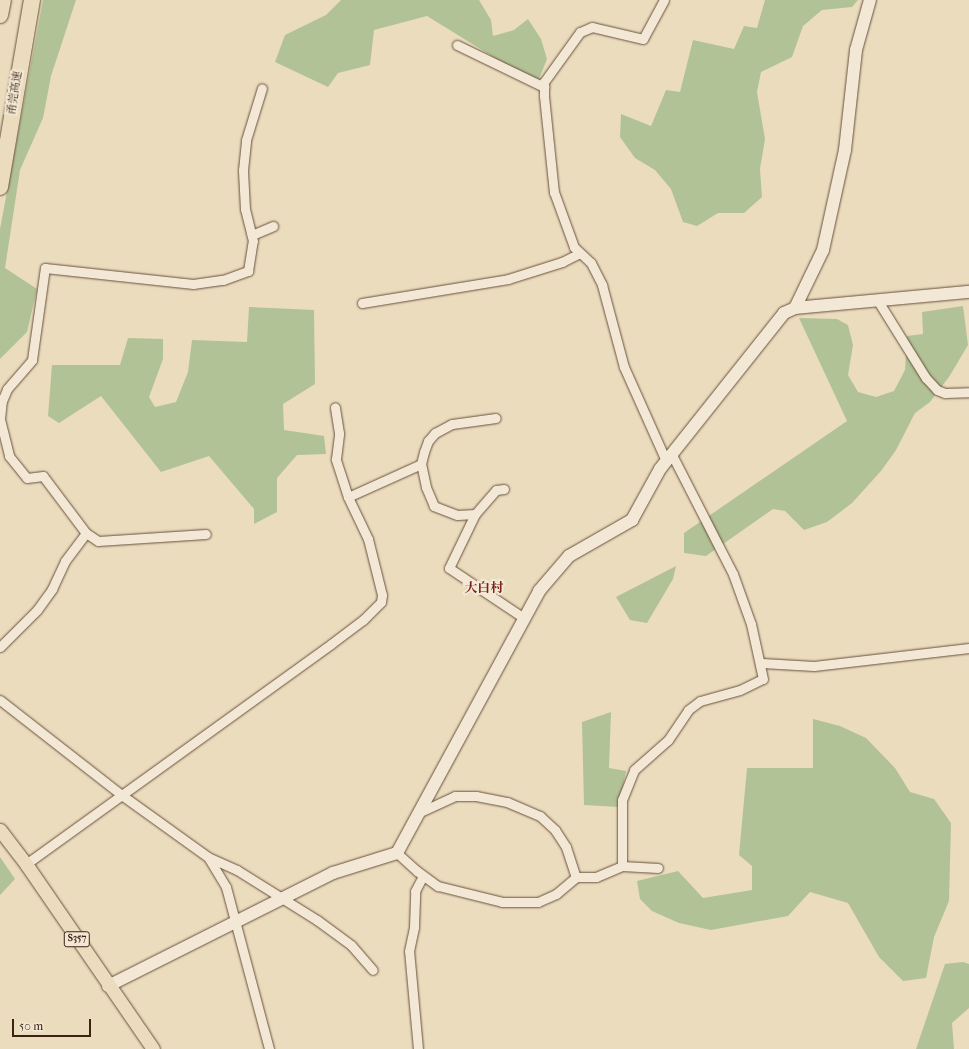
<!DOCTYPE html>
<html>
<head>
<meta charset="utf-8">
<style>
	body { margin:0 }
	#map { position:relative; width:969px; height:1049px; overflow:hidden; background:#ebdcbe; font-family:"IM FELL French Canon","Noto Serif SC",serif }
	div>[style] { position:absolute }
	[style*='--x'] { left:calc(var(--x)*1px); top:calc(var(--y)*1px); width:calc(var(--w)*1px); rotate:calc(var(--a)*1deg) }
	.green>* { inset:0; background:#b1c296 }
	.roads { filter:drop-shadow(0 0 1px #69503c) drop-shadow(0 0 1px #69503c) }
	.street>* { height:9px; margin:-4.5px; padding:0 4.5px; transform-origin:4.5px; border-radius:4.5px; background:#f2e8d5 }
	.secondary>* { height:12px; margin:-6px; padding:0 6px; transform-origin:6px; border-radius:6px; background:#f2e8d5 }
	.primary>* { height:13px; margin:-6.5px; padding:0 6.5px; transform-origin:6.5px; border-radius:6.5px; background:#ebdcbe }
	.highway>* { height:16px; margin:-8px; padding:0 8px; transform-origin:8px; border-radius:8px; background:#ebdcbe }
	span { translate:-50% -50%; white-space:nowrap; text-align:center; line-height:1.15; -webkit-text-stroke:4px #f2e8d5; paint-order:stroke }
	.shield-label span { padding:1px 3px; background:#f2e8d5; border:1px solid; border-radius:3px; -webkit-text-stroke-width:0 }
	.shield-label { font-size:10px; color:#3e2211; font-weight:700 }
	.street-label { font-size:11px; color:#3e2211 }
	.quarter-label { font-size:13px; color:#7a1f14; font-weight:700 }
	.scale { position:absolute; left:12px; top:1019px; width:79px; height:18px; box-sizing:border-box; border:2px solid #3e2211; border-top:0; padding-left:5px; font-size:12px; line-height:14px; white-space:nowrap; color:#3e2211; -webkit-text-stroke:3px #f2e8d5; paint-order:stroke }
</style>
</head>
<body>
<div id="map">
	<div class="green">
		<div style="clip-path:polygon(43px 0,76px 0,51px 76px,43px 118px,20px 170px,5px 268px,37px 289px,27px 332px,0 359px,0 229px)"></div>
		<div style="clip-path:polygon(341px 0,479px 0,491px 20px,493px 36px,514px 30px,528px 19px,541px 39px,547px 59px,537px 84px,427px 16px,374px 30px,370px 65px,338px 73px,328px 87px,275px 62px,285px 35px,326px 15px)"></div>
		<div style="clip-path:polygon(765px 0,858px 0,852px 7px,822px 10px,803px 26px,792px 57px,761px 72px,757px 92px,765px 139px,760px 169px,762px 197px,744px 213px,718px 213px,697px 226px,683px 222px,671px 189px,655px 170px,635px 158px,620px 137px,621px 114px,651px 126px,666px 90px,680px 92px,693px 40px,734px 49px,744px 26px,757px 28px)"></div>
		<div style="clip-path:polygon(963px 306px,968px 345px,949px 377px,930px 402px,915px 413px,896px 450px,881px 471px,852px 503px,827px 522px,804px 530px,785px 511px,773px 509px,706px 556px,684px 553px,684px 533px,847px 421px,799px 318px,837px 319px,848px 325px,853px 345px,848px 375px,858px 392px,876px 397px,894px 391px,905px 370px,907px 336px,923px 334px,922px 312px)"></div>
		<div style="clip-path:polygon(249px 307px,314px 310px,315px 384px,283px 404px,284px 430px,324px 436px,326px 454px,297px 455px,277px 478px,277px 512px,254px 524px,254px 509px,209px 456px,161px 472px,101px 396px,59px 423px,48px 416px,52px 365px,120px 365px,128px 338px,163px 339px,163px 359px,149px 397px,155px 407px,176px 402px,188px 372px,192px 340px,247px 342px)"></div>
		<div style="clip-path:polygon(676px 566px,673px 579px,647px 623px,630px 620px,616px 597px)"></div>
		<div style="clip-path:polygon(611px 712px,609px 768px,626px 771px,619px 807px,584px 805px,582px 722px)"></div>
		<div style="clip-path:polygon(813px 719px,840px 726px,866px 738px,895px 768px,910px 792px,934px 799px,951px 823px,949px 901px,934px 937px,926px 978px,903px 981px,879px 957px,848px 903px,810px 892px,788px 916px,711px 930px,679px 923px,652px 911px,640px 899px,637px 881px,678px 871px,703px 898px,752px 890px,752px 866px,739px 855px,747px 768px,813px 768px)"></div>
		<div style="clip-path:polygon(0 857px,15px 879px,0 895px)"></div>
		<div style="clip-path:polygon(963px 962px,969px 964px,969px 1008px,952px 1023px,954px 1049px,916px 1049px,945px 964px)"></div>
	</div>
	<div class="roads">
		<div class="street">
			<div style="--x:664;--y:0;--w:44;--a:118.3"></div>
			<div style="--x:643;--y:39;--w:52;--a:-166.8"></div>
			<div style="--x:592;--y:27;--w:13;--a:157"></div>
			<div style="--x:580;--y:32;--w:62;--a:125.8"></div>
			<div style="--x:544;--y:82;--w:14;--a:90"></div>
			<div style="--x:544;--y:96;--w:97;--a:84.1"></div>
			<div style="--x:554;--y:192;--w:59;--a:70"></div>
			<div style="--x:574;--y:247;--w:23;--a:43"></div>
			<div style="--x:591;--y:263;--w:25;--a:63"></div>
			<div style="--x:602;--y:285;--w:85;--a:75"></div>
			<div style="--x:624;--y:367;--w:103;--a:65.9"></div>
			<div style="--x:457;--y:45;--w:97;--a:25.8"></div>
			<div style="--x:252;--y:235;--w:23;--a:-23"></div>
			<div style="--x:878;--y:301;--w:91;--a:58.1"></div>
			<div style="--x:926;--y:378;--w:16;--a:47"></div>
			<div style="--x:937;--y:390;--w:9;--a:21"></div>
			<div style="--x:945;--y:393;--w:24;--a:-2"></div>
			<div style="--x:362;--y:303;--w:148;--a:-9.3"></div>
			<div style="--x:508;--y:279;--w:57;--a:-17.5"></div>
			<div style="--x:562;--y:262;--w:20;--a:-27"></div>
			<div style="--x:0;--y:419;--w:18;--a:-84"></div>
			<div style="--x:2;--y:401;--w:13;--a:-67"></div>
			<div style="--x:7;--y:389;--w:38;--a:-49"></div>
			<div style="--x:32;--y:360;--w:93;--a:-82"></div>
			<div style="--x:45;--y:268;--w:149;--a:6.2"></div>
			<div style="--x:193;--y:284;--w:30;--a:-8"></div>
			<div style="--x:223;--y:280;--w:27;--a:-20"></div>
			<div style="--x:248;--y:271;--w:30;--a:-81"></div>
			<div style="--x:253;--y:241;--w:33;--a:-104"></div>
			<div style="--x:245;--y:209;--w:39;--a:-93"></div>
			<div style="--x:243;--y:170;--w:30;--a:-84"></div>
			<div style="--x:246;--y:140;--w:54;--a:-72.9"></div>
			<div style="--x:0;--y:419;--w:38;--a:76"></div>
			<div style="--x:9;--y:456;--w:28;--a:51"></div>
			<div style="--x:27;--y:478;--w:16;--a:-7"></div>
			<div style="--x:43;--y:476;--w:71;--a:53"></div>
			<div style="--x:86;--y:533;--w:14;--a:34"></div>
			<div style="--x:98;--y:541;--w:108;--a:-3.7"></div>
			<div style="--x:504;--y:489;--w:8;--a:173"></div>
			<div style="--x:496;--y:490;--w:32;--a:131"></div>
			<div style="--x:475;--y:514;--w:60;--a:115.7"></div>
			<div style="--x:449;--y:568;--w:90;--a:33.7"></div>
			<div style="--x:348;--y:497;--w:80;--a:-24.3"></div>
			<div style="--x:475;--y:514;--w:18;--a:177"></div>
			<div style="--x:457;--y:515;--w:25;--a:-159"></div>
			<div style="--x:434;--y:506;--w:21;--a:-113"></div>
			<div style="--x:426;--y:487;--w:24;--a:-102"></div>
			<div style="--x:421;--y:464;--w:12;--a:-76"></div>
			<div style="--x:424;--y:452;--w:12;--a:-70"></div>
			<div style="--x:428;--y:441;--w:11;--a:-49"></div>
			<div style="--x:435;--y:433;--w:19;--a:-28"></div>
			<div style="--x:452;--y:424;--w:44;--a:-7.8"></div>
			<div style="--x:0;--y:647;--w:52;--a:-45"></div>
			<div style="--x:37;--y:610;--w:26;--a:-54"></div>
			<div style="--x:52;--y:589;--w:31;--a:-65"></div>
			<div style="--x:65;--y:561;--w:35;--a:-53"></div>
			<div style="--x:762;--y:663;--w:52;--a:3.3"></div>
			<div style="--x:814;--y:666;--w:156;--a:-6.6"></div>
			<div style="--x:0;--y:700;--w:156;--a:38"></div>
			<div style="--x:123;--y:796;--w:105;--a:35.7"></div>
			<div style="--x:208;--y:857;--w:35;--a:59"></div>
			<div style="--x:226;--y:887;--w:168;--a:75.1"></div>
			<div style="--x:418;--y:813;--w:41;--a:-24.7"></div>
			<div style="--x:455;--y:796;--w:21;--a:0"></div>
			<div style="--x:476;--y:796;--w:32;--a:11"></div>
			<div style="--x:507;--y:802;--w:36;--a:23"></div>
			<div style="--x:540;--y:816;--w:21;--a:43"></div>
			<div style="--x:555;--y:830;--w:20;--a:57"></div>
			<div style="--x:566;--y:847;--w:32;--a:72"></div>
			<div style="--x:576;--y:877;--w:20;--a:0"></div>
			<div style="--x:596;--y:877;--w:28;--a:-23"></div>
			<div style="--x:622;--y:866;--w:36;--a:3"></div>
			<div style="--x:397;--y:853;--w:27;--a:42"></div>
			<div style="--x:417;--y:871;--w:26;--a:36"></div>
			<div style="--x:438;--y:886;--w:66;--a:14"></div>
			<div style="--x:502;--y:902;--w:36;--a:0"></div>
			<div style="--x:538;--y:902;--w:20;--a:-24"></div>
			<div style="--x:556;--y:894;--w:26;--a:-40"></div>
			<div style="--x:208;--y:857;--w:32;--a:24"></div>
			<div style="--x:237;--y:870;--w:94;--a:32"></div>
			<div style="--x:317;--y:920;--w:42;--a:36.3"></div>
			<div style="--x:351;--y:945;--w:33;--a:49"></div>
			<div style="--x:26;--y:864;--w:376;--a:-35.8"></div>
			<div style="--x:331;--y:644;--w:40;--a:-37"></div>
			<div style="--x:363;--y:620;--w:25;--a:-45"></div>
			<div style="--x:381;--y:602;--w:7;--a:-82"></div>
			<div style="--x:382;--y:595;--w:58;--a:-104"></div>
			<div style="--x:368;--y:539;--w:47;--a:-115.5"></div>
			<div style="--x:348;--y:497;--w:40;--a:-108"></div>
			<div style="--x:336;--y:459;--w:26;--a:-83"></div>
			<div style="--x:339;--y:433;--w:26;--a:-99"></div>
			<div style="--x:622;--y:866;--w:66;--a:-90"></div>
			<div style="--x:622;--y:800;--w:32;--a:-68"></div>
			<div style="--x:634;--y:770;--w:45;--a:-41.4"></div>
			<div style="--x:668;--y:740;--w:36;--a:-56"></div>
			<div style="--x:688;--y:710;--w:15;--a:-37"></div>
			<div style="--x:700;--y:701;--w:41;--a:-15.4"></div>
			<div style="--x:740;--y:690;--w:25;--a:-26"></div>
			<div style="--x:763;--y:679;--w:56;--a:-102.3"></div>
			<div style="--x:751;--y:624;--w:53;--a:-109.8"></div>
			<div style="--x:733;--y:574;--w:136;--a:-117.1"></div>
			<div style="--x:418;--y:1049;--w:98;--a:-95.2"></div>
			<div style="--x:409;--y:951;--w:25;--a:-78"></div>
			<div style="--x:414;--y:927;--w:36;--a:-88"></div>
			<div style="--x:415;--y:891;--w:17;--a:-62"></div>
		</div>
		<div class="secondary">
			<div style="--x:795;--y:308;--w:64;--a:-64.2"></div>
			<div style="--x:823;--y:250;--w:102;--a:-77.6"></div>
			<div style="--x:845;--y:150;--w:101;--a:-83.7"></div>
			<div style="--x:856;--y:50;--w:52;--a:-74.4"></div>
			<div style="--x:108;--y:986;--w:252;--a:-26.7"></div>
			<div style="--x:333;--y:873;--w:67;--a:-17.4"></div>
			<div style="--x:397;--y:853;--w:298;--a:-61.5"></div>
			<div style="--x:539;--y:591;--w:46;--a:-49.4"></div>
			<div style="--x:569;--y:556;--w:73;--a:-29.7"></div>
			<div style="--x:632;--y:520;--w:58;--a:-61.2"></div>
			<div style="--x:660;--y:469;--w:199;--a:-51.5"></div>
			<div style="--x:784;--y:313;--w:12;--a:-24"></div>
			<div style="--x:795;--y:308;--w:175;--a:-5.3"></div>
		</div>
		<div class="primary">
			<div style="--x:0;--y:830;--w:43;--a:52.6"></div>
			<div style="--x:26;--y:864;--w:224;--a:55.5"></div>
		</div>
		<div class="highway">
			<div style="--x:0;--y:15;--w:15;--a:-79"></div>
			<div style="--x:0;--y:187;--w:190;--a:-80.3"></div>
		</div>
	</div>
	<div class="shield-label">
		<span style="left:77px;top:939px">S357</span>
	</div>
	<div class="street-label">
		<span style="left:15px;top:93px;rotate:-81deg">甬莞高速</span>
	</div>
	<div class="quarter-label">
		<span style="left:484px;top:588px">大白村</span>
	</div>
	<div class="scale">50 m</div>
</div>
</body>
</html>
